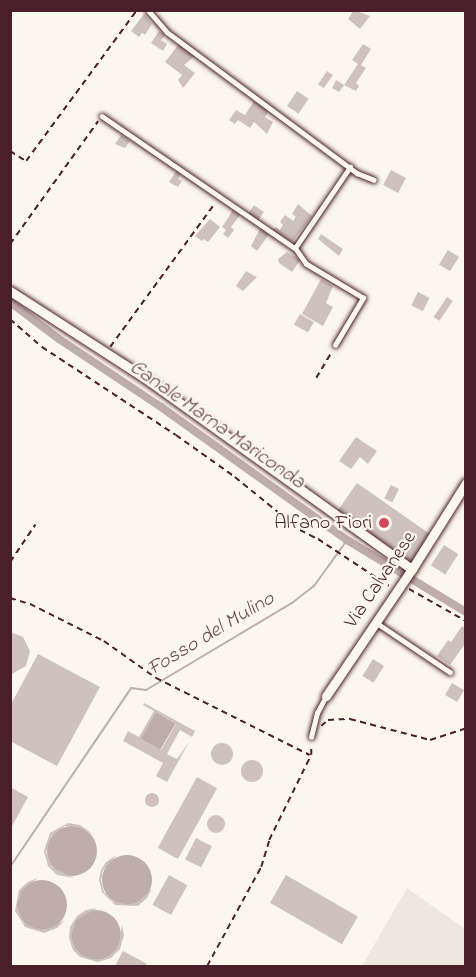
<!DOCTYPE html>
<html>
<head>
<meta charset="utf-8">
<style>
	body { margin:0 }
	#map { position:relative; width:476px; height:977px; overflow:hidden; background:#fbf7ec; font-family:"Indie Flower",sans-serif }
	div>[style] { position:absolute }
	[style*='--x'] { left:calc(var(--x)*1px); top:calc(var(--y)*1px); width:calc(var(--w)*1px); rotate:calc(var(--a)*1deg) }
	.built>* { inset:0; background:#eee7de }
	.water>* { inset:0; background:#bfadaa; transform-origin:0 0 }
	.round { border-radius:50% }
	.stream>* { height:2px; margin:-1px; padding:0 1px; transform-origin:1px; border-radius:1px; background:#bfadaa }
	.canal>* { height:8px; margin:-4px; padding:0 4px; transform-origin:4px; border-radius:4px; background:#bfadaa }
	.building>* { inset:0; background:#cfc2bc; transform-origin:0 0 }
	.path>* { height:1.5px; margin-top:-0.75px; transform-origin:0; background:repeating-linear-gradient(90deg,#4a1f2b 0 6px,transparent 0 10.5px) }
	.roads { filter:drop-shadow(0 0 2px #4a1f2b) drop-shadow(0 0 2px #4a1f2b) }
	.lane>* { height:4.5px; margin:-2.25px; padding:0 2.25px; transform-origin:2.25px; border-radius:2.25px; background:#fbf7ec }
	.street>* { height:9px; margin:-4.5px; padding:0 4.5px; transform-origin:4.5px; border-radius:4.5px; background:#fbf7ec }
	.dots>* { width:16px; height:16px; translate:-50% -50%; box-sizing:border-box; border:3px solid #fbf7ec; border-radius:50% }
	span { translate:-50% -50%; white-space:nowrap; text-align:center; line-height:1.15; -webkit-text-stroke:4.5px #fbf7ec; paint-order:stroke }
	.poi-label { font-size:20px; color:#4a1f2b }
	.right { translate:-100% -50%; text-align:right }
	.street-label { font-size:20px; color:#4a1f2b }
	.water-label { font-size:21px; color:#6d4a51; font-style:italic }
	.frame { position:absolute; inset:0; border:12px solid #4a1f2b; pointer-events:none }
</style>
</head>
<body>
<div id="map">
	<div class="built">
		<div style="clip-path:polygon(407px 888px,465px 929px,465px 966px,362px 966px)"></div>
	</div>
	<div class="water">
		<div style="left:156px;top:712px;width:23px;height:31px;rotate:31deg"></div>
		<div class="round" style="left:47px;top:826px;width:50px;height:50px"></div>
		<div class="round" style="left:102px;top:855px;width:50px;height:50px"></div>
		<div class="round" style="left:17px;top:880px;width:50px;height:50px"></div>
		<div class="round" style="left:71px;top:910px;width:50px;height:50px"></div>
	</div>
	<div class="stream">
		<div style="--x:10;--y:867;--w:216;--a:-55.9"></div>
		<div style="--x:131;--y:688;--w:15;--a:8"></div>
		<div style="--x:146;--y:690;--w:170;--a:-30.8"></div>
		<div style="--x:292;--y:603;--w:28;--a:-38"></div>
		<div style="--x:314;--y:586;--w:57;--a:-54.3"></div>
	</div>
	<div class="canal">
		<div style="--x:10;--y:302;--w:61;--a:37.1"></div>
		<div style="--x:59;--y:339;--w:123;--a:33.7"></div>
		<div style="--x:161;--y:407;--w:229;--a:35.6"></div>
		<div style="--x:347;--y:540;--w:139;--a:31.2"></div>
	</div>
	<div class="building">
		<div style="clip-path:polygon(354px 10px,370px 16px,360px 29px,348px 19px)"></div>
		<div style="clip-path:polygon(144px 14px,152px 24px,145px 35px,142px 33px,139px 37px,131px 31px)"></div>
		<div style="clip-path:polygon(159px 31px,165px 35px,161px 40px,167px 44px,163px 51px,151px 43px)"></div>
		<div style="clip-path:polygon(179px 44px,195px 56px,184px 65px,195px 73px,183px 88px,178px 80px,182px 75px,165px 62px)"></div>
		<div style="clip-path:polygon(363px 44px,371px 49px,361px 65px,366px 68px,356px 83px,359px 86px,356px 91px,344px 85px,339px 92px,332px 88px,336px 80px,344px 85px,358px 64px,352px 60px)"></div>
		<div style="left:327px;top:71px;width:7px;height:16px;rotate:34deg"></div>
		<div style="left:297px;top:91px;width:14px;height:18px;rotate:34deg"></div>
		<div style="clip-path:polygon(254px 101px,269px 111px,265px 117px,273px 122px,267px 134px,254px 122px,250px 128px,238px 120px,235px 124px,229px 120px,236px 110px,245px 115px)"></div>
		<div style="clip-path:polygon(121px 135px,130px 141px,125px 148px,115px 144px)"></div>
		<div style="clip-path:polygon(177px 170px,181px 174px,178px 179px,182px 181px,178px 187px,169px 182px)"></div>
		<div style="left:391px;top:170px;width:17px;height:17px;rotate:28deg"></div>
		<div style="clip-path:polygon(298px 204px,312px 216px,292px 242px,273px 230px,276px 227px,280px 230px,283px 225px,280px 222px,285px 215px,293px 221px,296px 217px,292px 214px)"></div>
		<div style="left:254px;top:205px;width:12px;height:10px;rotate:35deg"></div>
		<div style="clip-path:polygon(233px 210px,240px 215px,231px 227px,234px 230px,228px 238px,223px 234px,226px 230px,222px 227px)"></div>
		<div style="clip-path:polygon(210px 219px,220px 227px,208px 242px,204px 239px,202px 241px,195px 236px)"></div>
		<div style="clip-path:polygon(261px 227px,270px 233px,257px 251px,251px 246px)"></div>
		<div style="clip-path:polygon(321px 234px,343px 249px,339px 256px,318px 239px)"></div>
		<div style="left:448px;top:250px;width:13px;height:17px;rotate:32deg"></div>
		<div style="clip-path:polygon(287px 252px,300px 260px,292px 272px,279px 263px,278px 259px)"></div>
		<div style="clip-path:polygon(246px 271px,257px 277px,243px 291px,236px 286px)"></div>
		<div style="clip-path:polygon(321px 279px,333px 286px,326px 303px,333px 307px,323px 326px,302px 314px)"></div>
		<div style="left:418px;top:292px;width:13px;height:15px;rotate:27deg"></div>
		<div style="left:447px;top:297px;width:7px;height:24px;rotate:34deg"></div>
		<div style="left:300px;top:314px;width:16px;height:12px;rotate:30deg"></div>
		<div style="clip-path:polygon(356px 437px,377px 451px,368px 464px,360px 457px,351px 469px,339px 461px)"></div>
		<div style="left:357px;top:483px;width:90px;height:35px;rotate:35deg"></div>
		<div style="left:391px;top:485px;width:9px;height:15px;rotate:27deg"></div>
		<div style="left:444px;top:545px;width:17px;height:24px;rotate:33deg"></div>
		<div style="clip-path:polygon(462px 626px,465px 628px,465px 644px,450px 665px,437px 656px,448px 640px,451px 642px)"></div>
		<div style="clip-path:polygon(10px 632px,23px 637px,30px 651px,26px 666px,10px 675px)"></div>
		<div style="clip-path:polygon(38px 654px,100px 687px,57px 766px,10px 741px,10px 706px)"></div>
		<div style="left:373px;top:659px;width:13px;height:20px;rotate:32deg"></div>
		<div style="left:452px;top:683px;width:14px;height:14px;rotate:30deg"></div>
		<div style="clip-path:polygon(evenodd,144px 703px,195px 731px,192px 737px,180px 730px,167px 754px,177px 759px,189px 742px,167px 782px,156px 776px,163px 763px,123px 741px,128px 731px,139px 737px,154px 711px,143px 705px,144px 703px,156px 712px,176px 724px,161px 750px,141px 739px,156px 712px)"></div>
		<div class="round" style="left:211px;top:743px;width:22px;height:22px"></div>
		<div class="round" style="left:241px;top:760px;width:22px;height:22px"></div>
		<div style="left:197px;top:777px;width:23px;height:81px;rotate:29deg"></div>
		<div style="clip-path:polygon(10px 787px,28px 797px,10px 830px)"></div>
		<div class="round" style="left:145px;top:793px;width:14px;height:14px"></div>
		<div class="round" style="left:207px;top:815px;width:18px;height:18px"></div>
		<div style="clip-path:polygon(68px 823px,80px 825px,93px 834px,76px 826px,65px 826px,51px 836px,46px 852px,52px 867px,74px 878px,57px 875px,48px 866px,44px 851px,50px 833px)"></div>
		<div style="left:196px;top:838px;width:18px;height:24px;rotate:27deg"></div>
		<div style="clip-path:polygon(117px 855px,103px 870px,101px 881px,104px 892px,112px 901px,128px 905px,138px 902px,152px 889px,147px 898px,138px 906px,115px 905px,102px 892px,99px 880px,101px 870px,106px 862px)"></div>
		<div style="left:169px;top:875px;width:21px;height:34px;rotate:29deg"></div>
		<div style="left:286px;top:875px;width:83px;height:32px;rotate:30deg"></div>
		<div style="clip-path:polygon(38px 878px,22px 890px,17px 906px,23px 922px,38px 930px,49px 929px,65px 920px,57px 928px,44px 933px,25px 927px,15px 911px,19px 890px,28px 882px)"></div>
		<div style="clip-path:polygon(97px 908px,76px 920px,71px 936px,74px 947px,82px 955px,92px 959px,103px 959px,113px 954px,119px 945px,122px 925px,124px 935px,120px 949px,111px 958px,98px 962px,80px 957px,73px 950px,69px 938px,70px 927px,77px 916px,86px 910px)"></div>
		<div style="clip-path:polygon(123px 951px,147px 964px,145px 966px,115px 966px)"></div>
	</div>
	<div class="path">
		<div style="--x:10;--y:151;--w:19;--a:32"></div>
		<div style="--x:26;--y:161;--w:187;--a:-53.7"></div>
		<div style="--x:10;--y:244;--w:151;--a:-54.4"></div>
		<div style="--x:10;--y:319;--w:43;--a:41.2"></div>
		<div style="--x:42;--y:347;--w:160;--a:33.3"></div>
		<div style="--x:176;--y:435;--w:72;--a:35.4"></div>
		<div style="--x:235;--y:477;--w:84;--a:39.2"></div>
		<div style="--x:300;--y:530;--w:20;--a:27"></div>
		<div style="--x:318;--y:539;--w:85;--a:33.5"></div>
		<div style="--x:110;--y:347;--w:178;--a:-53.9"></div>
		<div style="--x:316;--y:378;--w:31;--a:-59"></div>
		<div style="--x:10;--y:562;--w:45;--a:-56"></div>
		<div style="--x:409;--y:589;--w:65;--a:29.3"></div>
		<div style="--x:10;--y:598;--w:21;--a:17"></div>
		<div style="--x:30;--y:604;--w:83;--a:26.6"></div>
		<div style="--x:104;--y:641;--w:64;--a:35.4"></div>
		<div style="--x:156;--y:678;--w:172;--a:26.6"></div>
		<div style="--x:321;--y:726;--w:9;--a:-41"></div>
		<div style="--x:328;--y:720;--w:22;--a:-3"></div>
		<div style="--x:350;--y:719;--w:83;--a:14.7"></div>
		<div style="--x:430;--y:740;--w:38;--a:-18"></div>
		<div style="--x:207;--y:966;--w:113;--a:-61.4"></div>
		<div style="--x:261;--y:867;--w:28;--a:-73"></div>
		<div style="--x:269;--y:840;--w:95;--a:-63.7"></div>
		<div style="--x:311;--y:755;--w:10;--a:-90"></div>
	</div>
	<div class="roads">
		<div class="lane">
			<div style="--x:148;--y:10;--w:29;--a:49"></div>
			<div style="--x:167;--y:32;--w:237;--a:36.6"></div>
			<div style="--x:357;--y:173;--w:18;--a:22"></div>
			<div style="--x:102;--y:116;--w:234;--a:34.4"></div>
			<div style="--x:335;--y:345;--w:55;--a:-59.2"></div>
			<div style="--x:363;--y:298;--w:66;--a:-149.2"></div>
			<div style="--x:306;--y:264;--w:19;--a:-125"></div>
			<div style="--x:295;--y:248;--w:98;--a:-55.8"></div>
			<div style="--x:377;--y:623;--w:88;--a:33.9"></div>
			<div style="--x:311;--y:737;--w:25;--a:-76"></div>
			<div style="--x:317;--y:713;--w:19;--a:-62"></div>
		</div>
		<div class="street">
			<div style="--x:10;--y:291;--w:161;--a:32.8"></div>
			<div style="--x:145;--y:378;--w:328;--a:35.6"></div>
			<div style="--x:326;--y:696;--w:153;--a:-55.9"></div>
			<div style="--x:412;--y:569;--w:102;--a:-57.9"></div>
		</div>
	</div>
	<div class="dots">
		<div style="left:384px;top:523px;background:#d1495b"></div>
	</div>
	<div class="poi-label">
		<span class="right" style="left:372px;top:523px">Alfano Fiori</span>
	</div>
	<div class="street-label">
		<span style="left:381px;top:580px;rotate:-56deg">Via Calvanese</span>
	</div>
	<div class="water-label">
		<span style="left:217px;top:425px;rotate:35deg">Canale Marna Mariconda</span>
		<span style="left:211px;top:634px;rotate:-31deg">Fosso del Mulino</span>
	</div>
	<div class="frame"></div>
</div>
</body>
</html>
